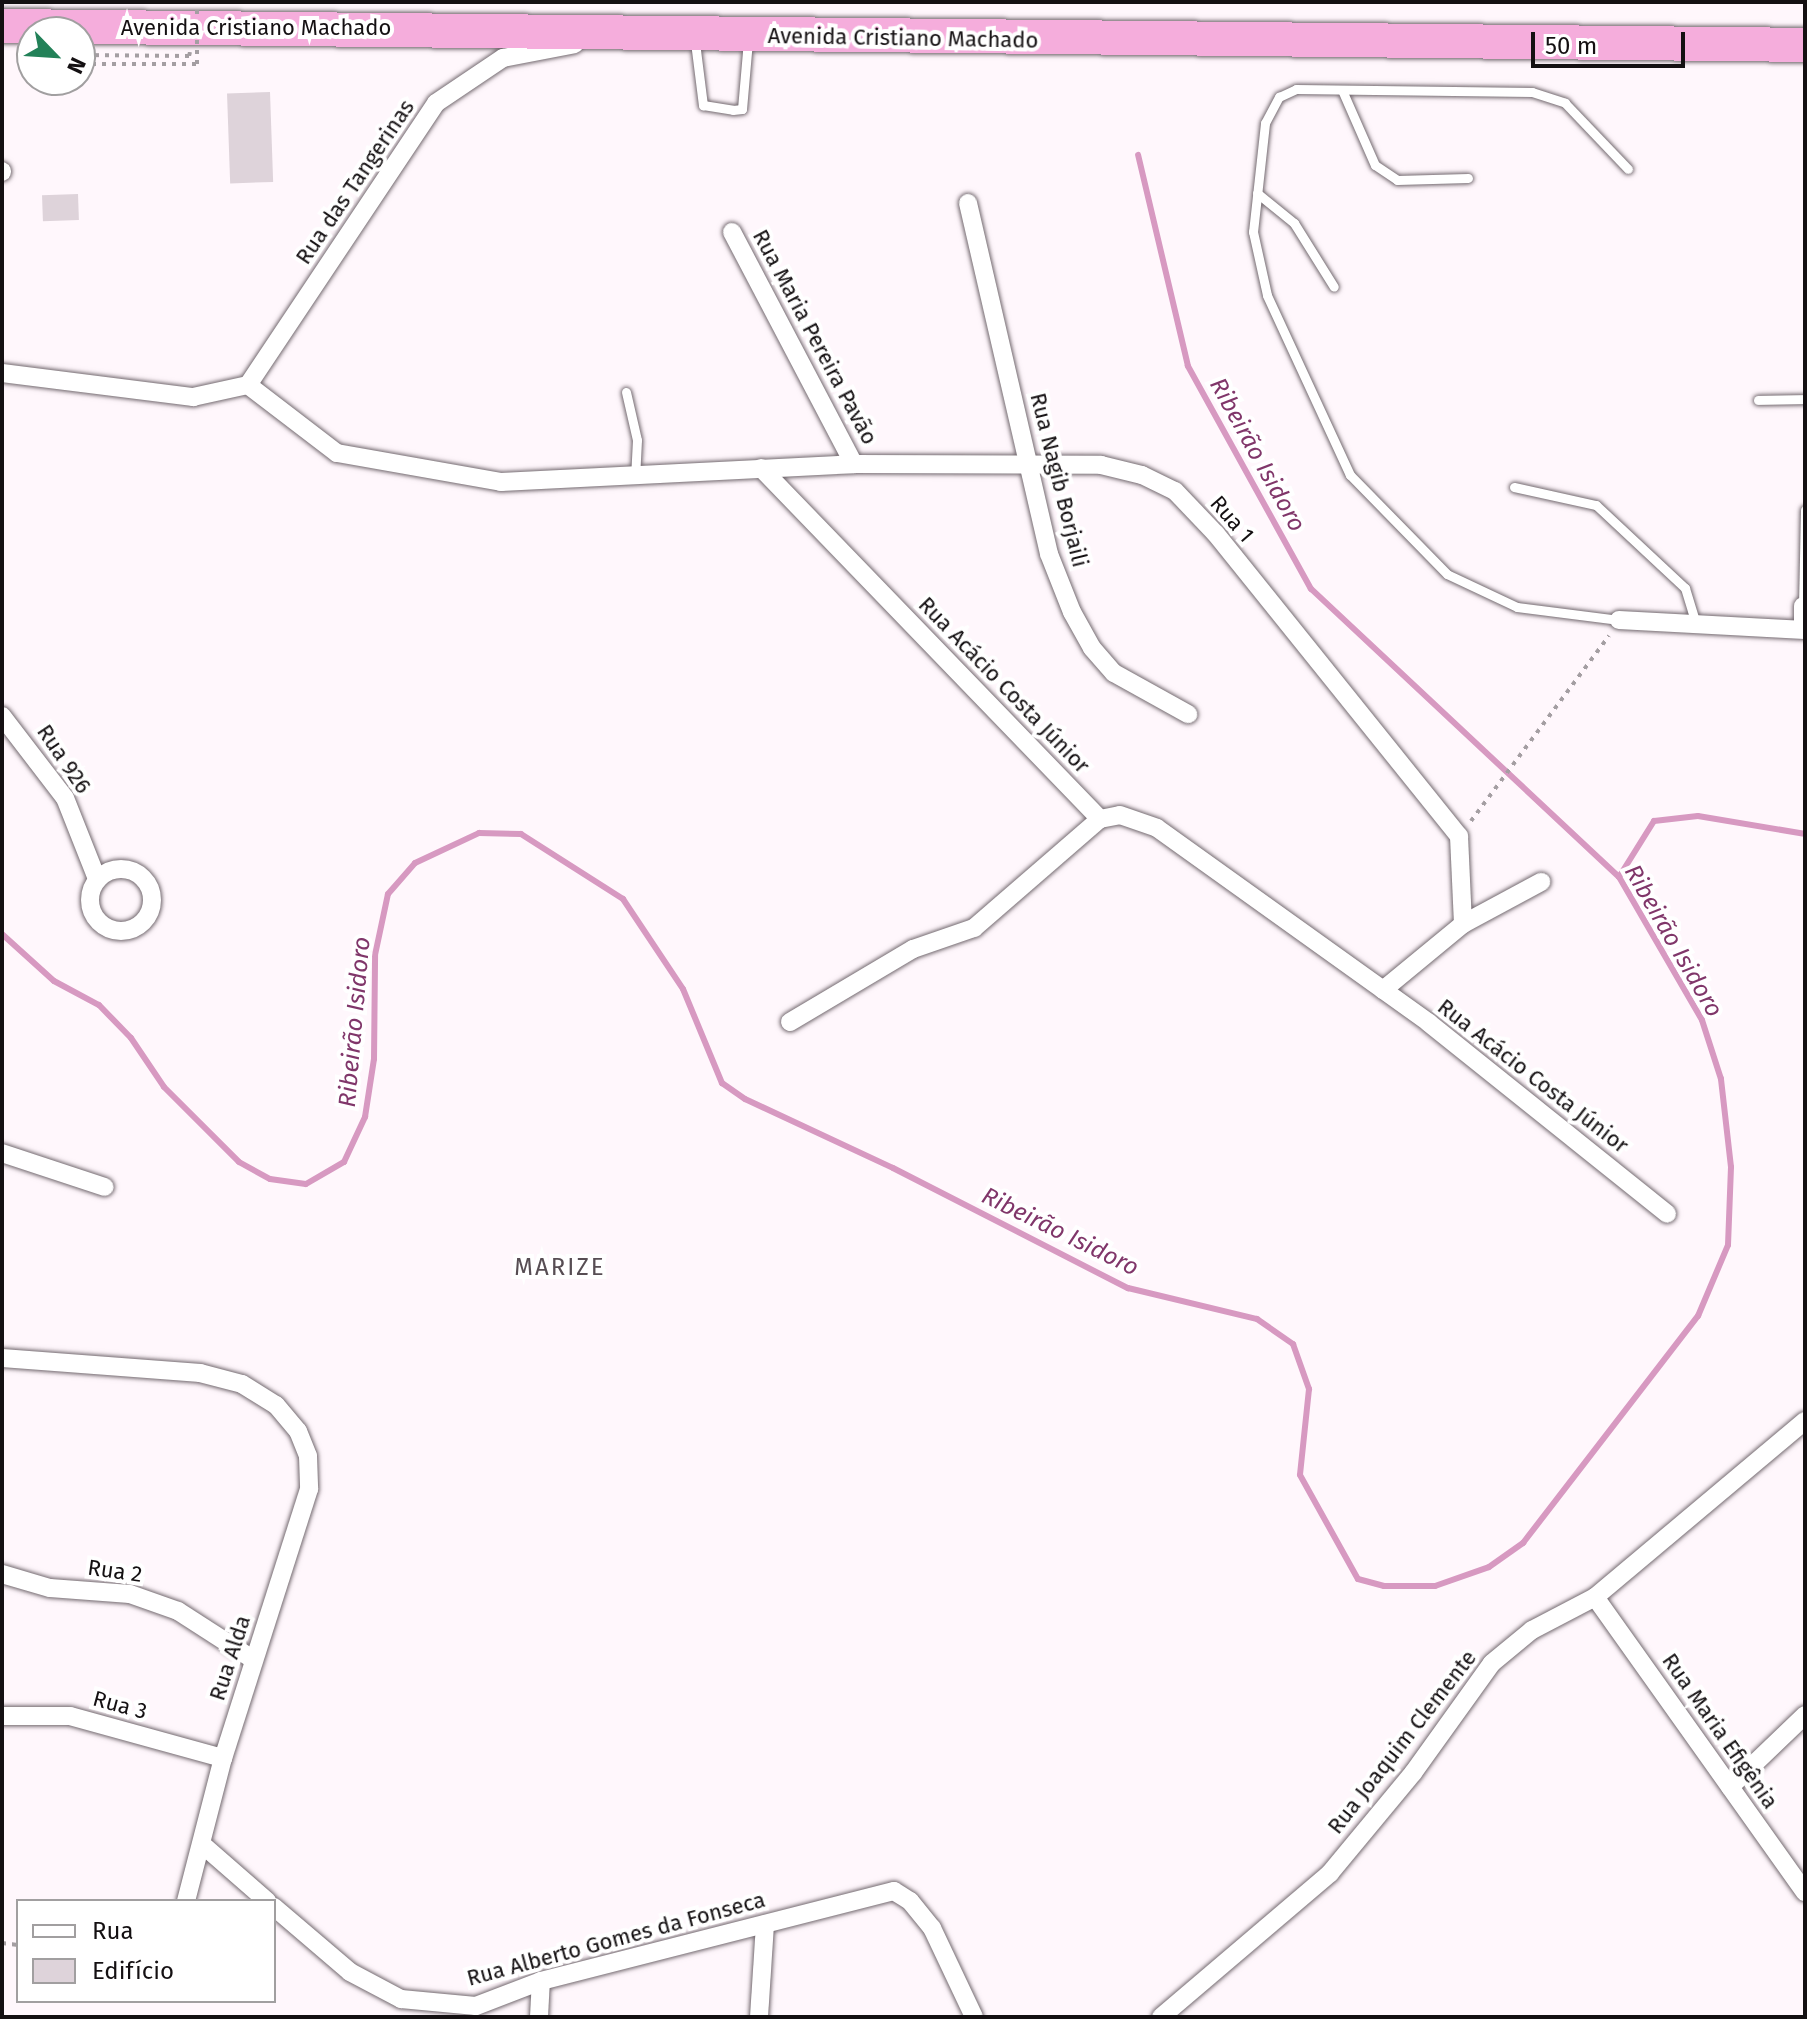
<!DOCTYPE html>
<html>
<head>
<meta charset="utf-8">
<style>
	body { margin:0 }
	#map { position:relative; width:1807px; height:2019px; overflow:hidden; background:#fff7fc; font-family:"Fira Sans",sans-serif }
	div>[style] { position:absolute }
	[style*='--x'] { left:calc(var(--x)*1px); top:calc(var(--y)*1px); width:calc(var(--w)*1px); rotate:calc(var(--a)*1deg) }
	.stream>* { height:6px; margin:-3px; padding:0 3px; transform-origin:3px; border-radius:3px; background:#d799c1 }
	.building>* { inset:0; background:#ded3da; transform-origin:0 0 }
	.path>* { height:4px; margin-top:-2px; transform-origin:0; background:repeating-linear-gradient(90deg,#a49ea2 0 4px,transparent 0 10px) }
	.roads { filter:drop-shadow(0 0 2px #746a70) drop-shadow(0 0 2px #746a70) }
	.lane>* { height:9px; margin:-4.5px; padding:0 4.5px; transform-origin:4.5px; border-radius:4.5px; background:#fff }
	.street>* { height:18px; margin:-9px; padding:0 9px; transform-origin:9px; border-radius:9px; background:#fff }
	.street>.ring { margin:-9px; padding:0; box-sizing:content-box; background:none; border:18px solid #fff; border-radius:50% }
	.highway>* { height:34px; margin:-17px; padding:0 17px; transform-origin:17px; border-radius:17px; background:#f5addc }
	.path-bridge>* { height:4px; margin-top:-2px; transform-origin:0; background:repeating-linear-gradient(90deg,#a49ea2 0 4px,transparent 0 10px) }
	span { translate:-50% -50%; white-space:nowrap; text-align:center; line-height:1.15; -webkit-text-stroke:8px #fff; paint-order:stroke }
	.street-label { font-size:22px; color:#141012 }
	.water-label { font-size:24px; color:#80366a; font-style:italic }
	.neighbourhood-label { font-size:24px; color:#574d53; letter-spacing:2px }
	.frame { position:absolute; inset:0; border:4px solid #141012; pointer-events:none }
	.legend { position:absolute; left:16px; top:1899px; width:260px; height:104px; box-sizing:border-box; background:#fff; border:2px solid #a19fa0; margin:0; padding:10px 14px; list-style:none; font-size:24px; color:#141012 }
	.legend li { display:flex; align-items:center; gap:16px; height:40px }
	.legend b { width:40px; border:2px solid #a19fa0 }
	.north { position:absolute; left:16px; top:16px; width:80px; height:80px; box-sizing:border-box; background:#fff; border:2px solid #a19fa0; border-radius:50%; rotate:115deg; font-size:22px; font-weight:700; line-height:32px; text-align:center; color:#141012 }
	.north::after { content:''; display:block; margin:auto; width:28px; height:36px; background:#228158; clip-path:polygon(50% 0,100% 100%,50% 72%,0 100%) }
	.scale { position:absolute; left:1531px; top:32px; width:154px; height:36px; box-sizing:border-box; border:4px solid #141012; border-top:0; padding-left:10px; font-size:24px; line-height:28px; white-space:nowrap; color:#141012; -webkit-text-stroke:6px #fff; paint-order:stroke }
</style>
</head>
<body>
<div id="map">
	<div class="stream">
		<div style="--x:1619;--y:877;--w:66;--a:-58"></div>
		<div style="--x:1654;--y:821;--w:44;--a:-6.5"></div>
		<div style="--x:1698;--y:816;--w:109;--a:9.5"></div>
		<div style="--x:2;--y:934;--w:70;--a:42.1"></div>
		<div style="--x:54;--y:981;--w:51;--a:28.1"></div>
		<div style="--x:99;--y:1005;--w:46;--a:45.9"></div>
		<div style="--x:131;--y:1038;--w:59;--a:56"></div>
		<div style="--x:164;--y:1087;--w:106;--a:45"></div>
		<div style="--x:239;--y:1162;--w:35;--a:29"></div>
		<div style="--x:270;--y:1179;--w:36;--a:8"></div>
		<div style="--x:306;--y:1184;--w:44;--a:-30.1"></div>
		<div style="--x:344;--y:1162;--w:50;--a:-65"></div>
		<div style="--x:365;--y:1117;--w:59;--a:-81.2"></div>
		<div style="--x:374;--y:1059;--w:104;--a:-89.4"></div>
		<div style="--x:375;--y:955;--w:62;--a:-78"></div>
		<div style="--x:388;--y:894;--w:41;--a:-48.9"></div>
		<div style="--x:415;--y:863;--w:71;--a:-25.1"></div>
		<div style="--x:479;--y:833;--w:42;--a:1.4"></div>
		<div style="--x:521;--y:834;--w:121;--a:32.5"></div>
		<div style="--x:623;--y:899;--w:108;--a:56.3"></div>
		<div style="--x:683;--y:989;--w:102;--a:67.5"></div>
		<div style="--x:722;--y:1083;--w:28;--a:35"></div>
		<div style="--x:745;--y:1099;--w:163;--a:25"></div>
		<div style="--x:893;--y:1168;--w:264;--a:27.1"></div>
		<div style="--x:1128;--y:1288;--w:133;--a:13.5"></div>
		<div style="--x:1257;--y:1319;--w:44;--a:34.8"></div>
		<div style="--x:1293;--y:1344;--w:48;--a:70.4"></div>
		<div style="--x:1309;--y:1389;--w:86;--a:96"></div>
		<div style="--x:1300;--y:1475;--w:119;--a:60.9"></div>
		<div style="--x:1358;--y:1579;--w:27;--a:15"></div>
		<div style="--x:1384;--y:1586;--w:51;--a:0"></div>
		<div style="--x:1435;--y:1586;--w:57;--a:-19.4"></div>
		<div style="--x:1489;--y:1567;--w:42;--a:-35.2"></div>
		<div style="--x:1523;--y:1543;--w:287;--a:-52.4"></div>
		<div style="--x:1698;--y:1316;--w:77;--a:-67.1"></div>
		<div style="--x:1728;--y:1245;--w:78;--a:-87.8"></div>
		<div style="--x:1731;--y:1167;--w:89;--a:-96.5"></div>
		<div style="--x:1721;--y:1079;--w:62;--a:-107.9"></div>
		<div style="--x:1702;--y:1020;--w:165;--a:-120.1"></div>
		<div style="--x:1619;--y:877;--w:422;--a:-136.9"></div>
		<div style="--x:1311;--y:589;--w:255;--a:-118.9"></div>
		<div style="--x:1188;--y:366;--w:217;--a:-103.3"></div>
	</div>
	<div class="building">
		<div style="left:270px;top:92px;width:90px;height:43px;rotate:88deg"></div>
		<div style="left:78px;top:194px;width:26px;height:36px;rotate:88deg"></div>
	</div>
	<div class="path">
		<div style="--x:1471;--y:821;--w:231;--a:-53.3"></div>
		<div style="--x:2;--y:1943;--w:16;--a:7"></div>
	</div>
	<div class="roads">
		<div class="lane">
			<div style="--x:695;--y:42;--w:64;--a:82.8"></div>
			<div style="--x:703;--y:105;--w:30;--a:9"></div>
			<div style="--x:733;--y:110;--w:9;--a:-6"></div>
			<div style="--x:742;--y:109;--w:69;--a:-85"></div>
			<div style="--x:1342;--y:90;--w:82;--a:66.3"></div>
			<div style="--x:1375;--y:165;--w:27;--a:34"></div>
			<div style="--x:1397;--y:180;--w:71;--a:-1.6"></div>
			<div style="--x:1257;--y:193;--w:48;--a:39"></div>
			<div style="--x:1294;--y:223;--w:75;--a:58"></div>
			<div style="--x:626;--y:392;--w:49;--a:77.1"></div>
			<div style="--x:637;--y:440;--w:35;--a:93"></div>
			<div style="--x:1758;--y:400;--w:47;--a:-1.2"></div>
			<div style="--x:1514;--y:487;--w:84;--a:12.4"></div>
			<div style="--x:1596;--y:505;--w:122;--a:43"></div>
			<div style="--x:1685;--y:588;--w:39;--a:73"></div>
			<div style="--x:1803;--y:606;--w:96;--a:-88.8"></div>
			<div style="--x:1619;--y:620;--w:103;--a:-172.7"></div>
			<div style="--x:1517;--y:607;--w:77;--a:-154.8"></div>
			<div style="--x:1447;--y:574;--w:139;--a:-134.4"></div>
			<div style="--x:1350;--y:475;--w:198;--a:-114.8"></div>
			<div style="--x:1267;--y:295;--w:65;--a:-102.5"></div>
			<div style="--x:1253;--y:232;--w:110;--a:-83.7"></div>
			<div style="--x:1265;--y:123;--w:30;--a:-62"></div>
			<div style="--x:1279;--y:97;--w:19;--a:-25"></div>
			<div style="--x:1296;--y:89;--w:236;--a:0.7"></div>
			<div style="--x:1532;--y:92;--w:35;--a:18"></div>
			<div style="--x:1565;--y:103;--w:91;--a:46.3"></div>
		</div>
		<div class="street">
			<div style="--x:2;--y:172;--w:1;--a:-90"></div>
			<div style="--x:968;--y:203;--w:360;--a:77"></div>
			<div style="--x:1049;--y:554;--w:62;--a:68.4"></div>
			<div style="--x:1072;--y:612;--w:41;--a:60.9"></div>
			<div style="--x:1092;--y:648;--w:33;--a:49"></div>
			<div style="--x:1114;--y:673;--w:85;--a:29"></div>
			<div style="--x:732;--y:232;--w:262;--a:62.3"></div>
			<div style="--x:2;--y:373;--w:193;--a:7.2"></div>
			<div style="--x:193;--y:397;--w:56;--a:-12.3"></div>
			<div style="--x:248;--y:385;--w:112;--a:37.4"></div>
			<div style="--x:337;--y:453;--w:167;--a:10"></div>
			<div style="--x:501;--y:482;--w:353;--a:-2.9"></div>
			<div style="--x:854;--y:464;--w:247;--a:0.2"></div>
			<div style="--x:1101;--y:465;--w:42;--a:13.7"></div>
			<div style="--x:1142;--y:475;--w:37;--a:26"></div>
			<div style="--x:1175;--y:491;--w:59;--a:46.4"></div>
			<div style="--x:1216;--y:534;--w:388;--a:51.2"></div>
			<div style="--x:1459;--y:836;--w:88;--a:87.4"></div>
			<div style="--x:248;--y:385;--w:339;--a:-56.3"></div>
			<div style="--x:436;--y:103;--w:81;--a:-33.9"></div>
			<div style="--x:503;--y:58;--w:73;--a:-11"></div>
			<div style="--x:761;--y:468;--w:488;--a:46"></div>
			<div style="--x:1100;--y:819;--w:20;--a:-11"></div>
			<div style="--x:1120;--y:815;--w:39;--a:19"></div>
			<div style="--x:1157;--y:828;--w:335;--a:35.6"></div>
			<div style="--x:1429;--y:1023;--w:305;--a:38.7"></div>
			<div style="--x:1619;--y:620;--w:186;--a:3.1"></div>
			<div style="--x:1803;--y:629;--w:23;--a:-90"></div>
			<div style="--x:2;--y:716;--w:103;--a:52.5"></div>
			<div style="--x:65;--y:798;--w:87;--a:68.4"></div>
			<div class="ring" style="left:90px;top:869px;width:44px;height:44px"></div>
			<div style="--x:1383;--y:990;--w:104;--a:-39.5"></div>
			<div style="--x:1463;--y:924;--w:89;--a:-28.3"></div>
			<div style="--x:790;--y:1022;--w:143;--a:-30.7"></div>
			<div style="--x:913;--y:949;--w:65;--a:-19"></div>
			<div style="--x:974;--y:928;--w:167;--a:-40.9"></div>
			<div style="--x:2;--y:1153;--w:108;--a:18.3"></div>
			<div style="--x:2;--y:1358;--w:199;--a:4.3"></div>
			<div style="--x:200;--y:1373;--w:43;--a:14.7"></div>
			<div style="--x:242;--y:1384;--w:40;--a:32"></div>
			<div style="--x:276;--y:1405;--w:34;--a:50"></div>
			<div style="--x:298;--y:1431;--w:27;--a:68"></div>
			<div style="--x:308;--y:1456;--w:33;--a:88"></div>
			<div style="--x:309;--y:1489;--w:282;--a:107.7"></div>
			<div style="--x:223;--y:1758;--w:148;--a:104.5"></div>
			<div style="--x:2;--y:1574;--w:50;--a:16.3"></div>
			<div style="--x:50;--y:1588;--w:80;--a:4.3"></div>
			<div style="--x:130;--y:1594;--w:51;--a:19.5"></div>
			<div style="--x:178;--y:1611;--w:90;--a:32.8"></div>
			<div style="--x:1595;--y:1597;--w:362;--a:54.6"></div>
			<div style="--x:2;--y:1716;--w:68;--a:0"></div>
			<div style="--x:70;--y:1716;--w:159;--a:15.4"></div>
			<div style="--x:1730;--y:1787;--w:104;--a:-43.8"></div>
			<div style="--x:204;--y:1846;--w:84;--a:41.1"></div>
			<div style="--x:274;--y:1907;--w:100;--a:40.5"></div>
			<div style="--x:350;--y:1972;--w:58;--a:27.9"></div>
			<div style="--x:401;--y:1999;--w:75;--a:5.3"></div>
			<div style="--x:476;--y:2006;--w:70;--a:-21"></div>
			<div style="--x:541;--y:1981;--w:364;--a:-14.3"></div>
			<div style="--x:894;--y:1891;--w:19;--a:32"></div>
			<div style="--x:910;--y:1901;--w:35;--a:51"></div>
			<div style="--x:932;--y:1928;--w:98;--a:64.7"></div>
			<div style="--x:539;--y:2017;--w:36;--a:-87"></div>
			<div style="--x:759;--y:2017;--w:93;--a:-86.3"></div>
			<div style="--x:1161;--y:2017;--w:222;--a:-40.4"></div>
			<div style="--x:1330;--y:1873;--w:130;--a:-50.3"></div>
			<div style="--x:1413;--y:1773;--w:135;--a:-54.3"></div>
			<div style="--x:1492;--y:1663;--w:52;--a:-39.5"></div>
			<div style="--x:1532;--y:1630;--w:71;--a:-27.6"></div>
			<div style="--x:1595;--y:1597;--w:274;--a:-40"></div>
		</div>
		<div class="highway">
			<div style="--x:2;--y:26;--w:1803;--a:0.6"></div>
		</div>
	</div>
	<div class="path-bridge">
		<div style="--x:190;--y:52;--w:4;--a:104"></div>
		<div style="--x:189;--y:56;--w:107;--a:-179.5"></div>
		<div style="--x:82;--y:55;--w:9;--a:90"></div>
		<div style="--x:82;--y:64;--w:115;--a:0"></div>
		<div style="--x:197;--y:64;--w:62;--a:-90"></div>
	</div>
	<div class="street-label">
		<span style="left:256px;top:28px">Avenida Cristiano Machado</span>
		<span style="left:903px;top:38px;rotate:1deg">Avenida Cristiano Machado</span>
		<span style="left:355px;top:182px;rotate:-56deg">Rua das Tangerinas</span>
		<span style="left:815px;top:337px;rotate:62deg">Rua Maria Pereira Pavão</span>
		<span style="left:1059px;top:480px;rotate:76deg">Rua Nagib Borjaili</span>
		<span style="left:1232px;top:519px;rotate:49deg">Rua 1</span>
		<span style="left:1004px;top:685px;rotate:46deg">Rua Acácio Costa Júnior</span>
		<span style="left:64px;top:759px;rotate:56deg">Rua 926</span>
		<span style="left:1533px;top:1076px;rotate:38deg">Rua Acácio Costa Júnior</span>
		<span style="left:115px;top:1571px;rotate:8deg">Rua 2</span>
		<span style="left:230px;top:1658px;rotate:-72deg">Rua Alda</span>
		<span style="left:120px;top:1705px;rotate:15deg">Rua 3</span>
		<span style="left:1720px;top:1731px;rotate:55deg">Rua Maria Efigênia</span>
		<span style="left:1402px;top:1742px;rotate:-52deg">Rua Joaquim Clemente</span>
		<span style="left:616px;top:1939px;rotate:-15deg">Rua Alberto Gomes da Fonseca</span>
	</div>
	<div class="water-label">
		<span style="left:1257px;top:455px;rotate:61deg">Ribeirão Isidoro</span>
		<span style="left:1673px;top:941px;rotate:60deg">Ribeirão Isidoro</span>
		<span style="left:355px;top:1022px;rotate:-85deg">Ribeirão Isidoro</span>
		<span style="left:1060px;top:1232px;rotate:26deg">Ribeirão Isidoro</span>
	</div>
	<div class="neighbourhood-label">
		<span style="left:560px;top:1268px">MARIZE</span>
	</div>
	<div class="frame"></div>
	<ul class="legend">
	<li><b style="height:10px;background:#fff"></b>Rua</li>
	<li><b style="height:22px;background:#ded3da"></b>Edifício</li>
	</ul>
	<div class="north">N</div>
	<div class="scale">50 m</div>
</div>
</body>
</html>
